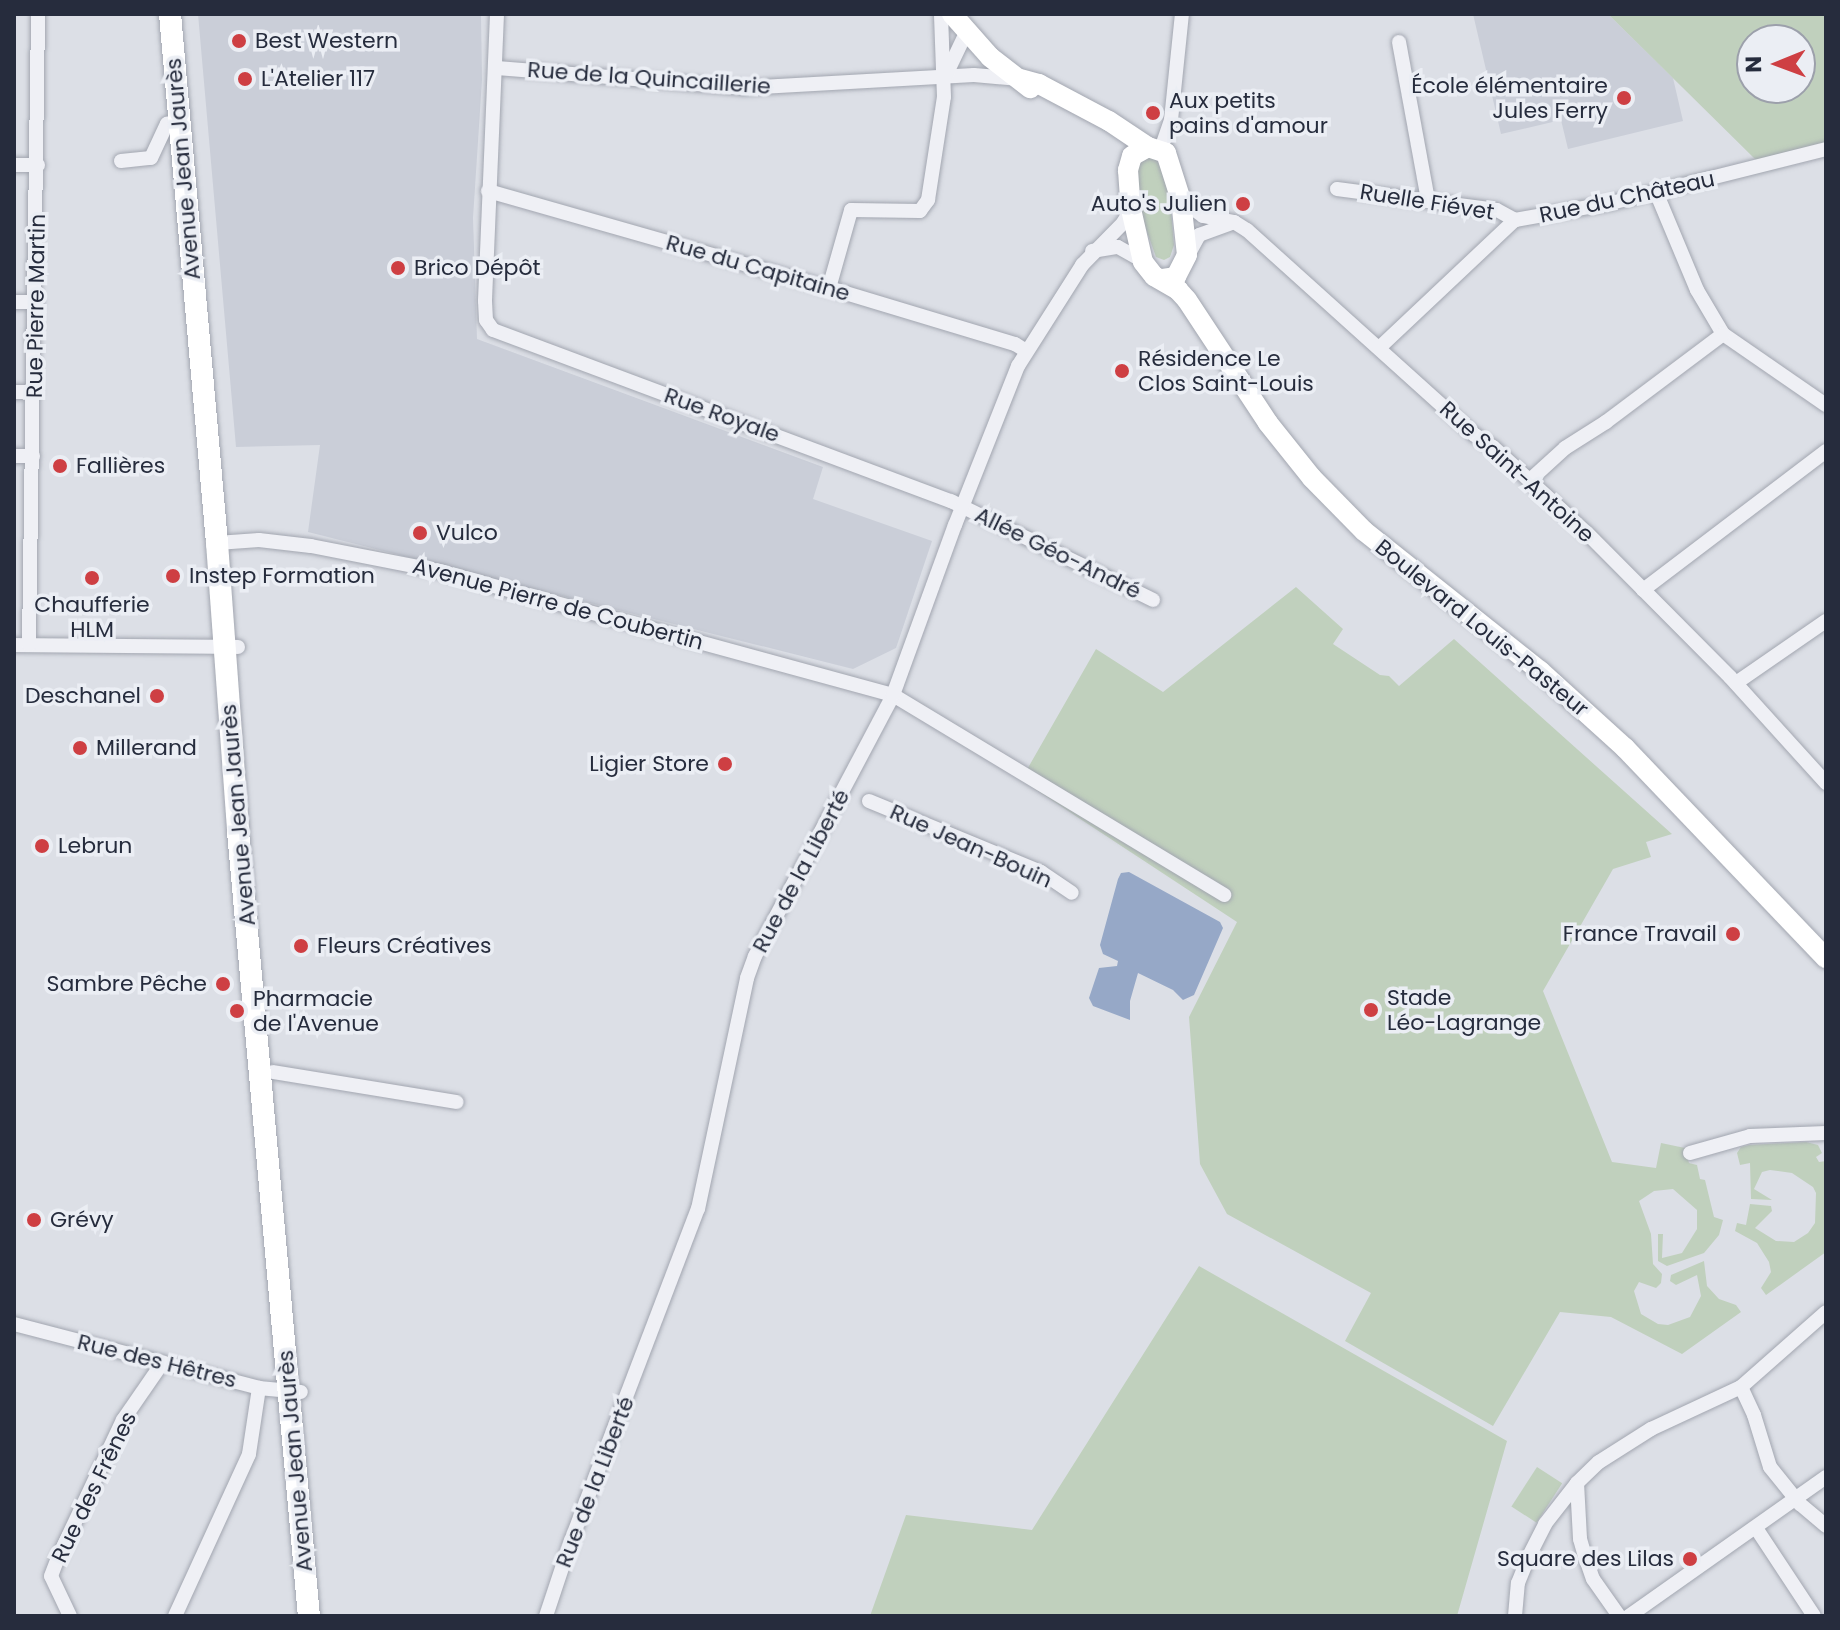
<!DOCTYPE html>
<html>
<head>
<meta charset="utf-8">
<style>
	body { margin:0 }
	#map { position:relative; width:1840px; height:1630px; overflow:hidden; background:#dcdfe6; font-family:Poppins,sans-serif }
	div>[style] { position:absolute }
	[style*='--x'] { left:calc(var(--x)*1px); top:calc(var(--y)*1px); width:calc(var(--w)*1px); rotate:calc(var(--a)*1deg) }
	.built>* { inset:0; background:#caced8 }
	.green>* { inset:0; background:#c0d0bd; transform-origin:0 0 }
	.water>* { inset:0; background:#96a8c7 }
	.roads { filter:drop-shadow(0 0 2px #a2a6b0) drop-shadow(0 0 2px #a2a6b0) }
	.street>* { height:14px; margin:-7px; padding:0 7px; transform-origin:7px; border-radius:7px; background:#eff0f5 }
	.secondary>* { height:20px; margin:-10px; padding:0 10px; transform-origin:10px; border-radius:10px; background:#fff }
	.primary>* { height:22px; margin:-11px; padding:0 11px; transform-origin:11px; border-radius:11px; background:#fff }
	.dots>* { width:22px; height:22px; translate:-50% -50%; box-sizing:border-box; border:4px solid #ebeef4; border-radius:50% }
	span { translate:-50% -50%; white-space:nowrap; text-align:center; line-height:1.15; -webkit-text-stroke:7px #ebeef4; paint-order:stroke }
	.poi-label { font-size:22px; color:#262c3d }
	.left { translate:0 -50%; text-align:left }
	.right { translate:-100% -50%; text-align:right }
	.street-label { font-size:22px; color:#262c3d }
	.frame { position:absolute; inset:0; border:16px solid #262c3d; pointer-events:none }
	.north { position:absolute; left:1736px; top:24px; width:80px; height:80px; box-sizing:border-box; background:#ebeef4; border:2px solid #9ca0ab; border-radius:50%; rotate:269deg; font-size:22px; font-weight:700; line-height:32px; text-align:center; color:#262c3d }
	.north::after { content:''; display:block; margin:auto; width:28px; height:36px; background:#ce3f43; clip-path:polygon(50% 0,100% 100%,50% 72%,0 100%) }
</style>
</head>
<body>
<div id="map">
	<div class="built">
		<div style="clip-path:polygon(198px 14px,481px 14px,482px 80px,473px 218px,477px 339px,823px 467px,813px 499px,932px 541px,896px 648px,853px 669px,308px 532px,320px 445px,236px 447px)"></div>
		<div style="clip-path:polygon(1473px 14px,1608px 14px,1673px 78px,1683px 121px,1568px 149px,1561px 120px,1501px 134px)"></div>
	</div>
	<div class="green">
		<div style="clip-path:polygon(evenodd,1608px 14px,1826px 14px,1826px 140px,1824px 144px,1756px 160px,1608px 14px,1752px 40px,1800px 40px,1800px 88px,1752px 88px,1752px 40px)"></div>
		<div style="clip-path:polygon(1143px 156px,1155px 157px,1160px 164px,1170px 199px,1174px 245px,1170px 257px,1164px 260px,1156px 257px,1142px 218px,1137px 170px)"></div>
		<div style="clip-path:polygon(1296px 587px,1343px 629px,1333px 644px,1380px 675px,1389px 676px,1399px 686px,1454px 639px,1672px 834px,1646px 842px,1651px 857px,1613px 869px,1543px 991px,1612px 1162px,1656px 1168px,1661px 1143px,1685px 1148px,1689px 1163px,1697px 1165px,1700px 1179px,1705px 1180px,1714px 1217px,1723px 1220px,1719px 1235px,1704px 1253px,1667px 1266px,1658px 1261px,1658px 1234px,1663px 1234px,1662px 1258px,1682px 1253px,1697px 1229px,1697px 1210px,1673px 1189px,1654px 1191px,1639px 1201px,1651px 1234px,1653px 1264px,1662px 1274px,1661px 1283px,1656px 1288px,1639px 1282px,1634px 1291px,1641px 1314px,1658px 1324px,1668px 1325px,1690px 1317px,1701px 1296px,1697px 1275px,1676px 1285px,1670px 1281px,1671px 1275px,1704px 1261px,1707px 1286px,1719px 1299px,1736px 1305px,1741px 1312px,1682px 1354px,1611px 1317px,1560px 1312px,1493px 1426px,1345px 1341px,1371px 1293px,1227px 1214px,1200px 1164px,1189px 1017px,1237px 922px,1021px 780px,1096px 649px,1163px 692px)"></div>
		<div style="clip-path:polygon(1806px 1142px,1818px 1145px,1822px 1153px,1816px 1157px,1819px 1162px,1826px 1161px,1826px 1252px,1766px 1295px,1761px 1288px,1771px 1272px,1769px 1262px,1757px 1243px,1735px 1231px,1737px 1223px,1746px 1225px,1750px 1204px,1771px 1206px,1772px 1211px,1755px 1228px,1776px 1241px,1794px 1242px,1808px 1233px,1815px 1223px,1816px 1193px,1813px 1187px,1792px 1173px,1770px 1170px,1762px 1172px,1754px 1189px,1772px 1200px,1751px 1199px,1750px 1163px,1740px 1165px,1737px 1153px,1741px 1147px,1749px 1145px)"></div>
		<div style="clip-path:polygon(1199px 1266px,1507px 1441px,1457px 1616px,870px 1616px,906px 1515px,1032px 1530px)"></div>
		<div style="left:1537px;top:1467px;width:30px;height:47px;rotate:33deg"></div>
	</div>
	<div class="water">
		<div style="clip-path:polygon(1129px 872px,1220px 922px,1223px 928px,1194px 995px,1183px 1000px,1173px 990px,1138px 973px,1130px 1001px,1130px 1020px,1093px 1006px,1089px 998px,1099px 968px,1117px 966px,1118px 961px,1103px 954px,1100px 945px,1118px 879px,1121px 873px)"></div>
	</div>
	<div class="roads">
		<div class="street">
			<div style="--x:497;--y:14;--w:287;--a:92.4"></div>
			<div style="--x:485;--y:301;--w:19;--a:87"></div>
			<div style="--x:486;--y:320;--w:12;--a:55"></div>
			<div style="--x:493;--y:330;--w:489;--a:20.5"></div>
			<div style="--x:951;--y:501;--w:225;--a:26.1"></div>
			<div style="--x:1399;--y:42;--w:161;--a:79.6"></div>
			<div style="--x:497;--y:68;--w:247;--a:4.6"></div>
			<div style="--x:743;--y:88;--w:231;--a:-3.2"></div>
			<div style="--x:974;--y:75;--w:46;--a:5"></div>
			<div style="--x:945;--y:77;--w:49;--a:-64.5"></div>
			<div style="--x:1161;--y:149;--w:31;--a:-71"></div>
			<div style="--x:1171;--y:120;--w:107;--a:-84.1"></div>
			<div style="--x:121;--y:161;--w:30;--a:-6"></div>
			<div style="--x:151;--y:158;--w:38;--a:-65"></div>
			<div style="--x:167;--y:124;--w:13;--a:-4"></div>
			<div style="--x:14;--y:165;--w:24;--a:0"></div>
			<div style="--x:1337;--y:189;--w:161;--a:7.5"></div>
			<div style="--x:1497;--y:210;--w:21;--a:29"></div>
			<div style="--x:488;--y:191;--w:355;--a:15.9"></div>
			<div style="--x:829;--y:288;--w:194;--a:16.8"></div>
			<div style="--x:1015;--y:344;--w:13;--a:32"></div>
			<div style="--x:1656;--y:192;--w:106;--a:67.3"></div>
			<div style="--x:1697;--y:290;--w:51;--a:59.4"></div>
			<div style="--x:1723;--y:334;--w:125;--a:34.6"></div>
			<div style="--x:1181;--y:200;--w:27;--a:36"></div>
			<div style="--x:1203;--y:216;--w:32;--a:11"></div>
			<div style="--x:1234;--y:222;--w:15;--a:32"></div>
			<div style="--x:1247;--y:230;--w:307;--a:42"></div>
			<div style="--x:1475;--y:435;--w:22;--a:34"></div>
			<div style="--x:1493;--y:447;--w:127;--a:42.5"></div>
			<div style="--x:1587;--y:533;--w:203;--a:45.2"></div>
			<div style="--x:1730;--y:677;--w:143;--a:47.8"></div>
			<div style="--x:1092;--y:251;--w:26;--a:-9"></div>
			<div style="--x:1118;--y:247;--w:29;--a:29"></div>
			<div style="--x:1188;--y:255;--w:23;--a:-61"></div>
			<div style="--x:1199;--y:235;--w:35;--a:-20"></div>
			<div style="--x:829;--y:288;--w:81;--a:-74.2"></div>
			<div style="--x:851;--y:210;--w:69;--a:0.8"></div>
			<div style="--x:920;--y:211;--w:14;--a:-54"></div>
			<div style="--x:928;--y:200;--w:104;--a:-81.2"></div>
			<div style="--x:944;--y:97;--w:83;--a:-92.1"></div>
			<div style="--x:14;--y:302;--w:22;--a:0"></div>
			<div style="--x:1379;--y:348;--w:187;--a:-43.3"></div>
			<div style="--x:1515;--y:220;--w:97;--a:-10"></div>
			<div style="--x:1611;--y:203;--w:222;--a:-14.1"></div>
			<div style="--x:14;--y:392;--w:20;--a:0"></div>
			<div style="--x:14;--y:456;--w:19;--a:0"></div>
			<div style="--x:1530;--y:480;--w:47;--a:-42.4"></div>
			<div style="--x:1565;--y:448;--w:49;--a:-32.4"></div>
			<div style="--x:1606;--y:422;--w:146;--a:-36.9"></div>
			<div style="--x:217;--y:543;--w:42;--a:-4.1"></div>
			<div style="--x:259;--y:540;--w:52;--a:6.6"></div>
			<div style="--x:311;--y:546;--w:135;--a:11.1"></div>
			<div style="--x:443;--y:572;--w:467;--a:15.3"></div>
			<div style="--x:893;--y:695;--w:387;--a:31.1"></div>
			<div style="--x:1643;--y:590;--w:230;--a:-37.2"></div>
			<div style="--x:14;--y:645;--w:224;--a:0.5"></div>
			<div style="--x:29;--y:645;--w:631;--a:-89.18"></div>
			<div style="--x:1736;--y:683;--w:109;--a:-34.6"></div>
			<div style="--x:869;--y:801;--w:186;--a:22.4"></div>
			<div style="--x:1041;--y:872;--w:37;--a:34"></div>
			<div style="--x:273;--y:1072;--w:186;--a:9.3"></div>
			<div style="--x:1690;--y:1153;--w:62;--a:-15.8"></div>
			<div style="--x:1750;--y:1136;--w:76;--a:-2.3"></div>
			<div style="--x:14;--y:1324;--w:253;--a:14.6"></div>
			<div style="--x:259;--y:1388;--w:42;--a:5.4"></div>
			<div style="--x:1741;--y:1387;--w:31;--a:65"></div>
			<div style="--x:1754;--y:1415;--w:54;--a:72.9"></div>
			<div style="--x:1770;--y:1467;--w:48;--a:51"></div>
			<div style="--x:1800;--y:1504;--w:34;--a:40"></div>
			<div style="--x:1577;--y:1483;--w:56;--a:86.9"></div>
			<div style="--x:1580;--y:1539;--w:18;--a:74"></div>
			<div style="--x:1585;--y:1556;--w:24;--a:71"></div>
			<div style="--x:1593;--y:1579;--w:45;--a:54.9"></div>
			<div style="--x:1756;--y:1528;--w:105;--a:56.6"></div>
			<div style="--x:70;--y:1616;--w:44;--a:-115.4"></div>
			<div style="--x:51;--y:1576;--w:19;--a:-69"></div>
			<div style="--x:58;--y:1558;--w:153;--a:-64.8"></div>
			<div style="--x:123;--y:1420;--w:70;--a:-55.4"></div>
			<div style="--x:175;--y:1616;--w:178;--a:-65.4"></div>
			<div style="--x:249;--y:1454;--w:67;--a:-81.4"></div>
			<div style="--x:546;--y:1616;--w:79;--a:-71.6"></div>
			<div style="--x:571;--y:1541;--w:355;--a:-69.1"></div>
			<div style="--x:698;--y:1209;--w:236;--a:-78"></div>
			<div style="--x:747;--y:978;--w:23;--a:-70"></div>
			<div style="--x:755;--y:956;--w:295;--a:-62.1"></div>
			<div style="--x:893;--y:695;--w:181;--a:-70"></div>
			<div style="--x:955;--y:525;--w:171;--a:-68.4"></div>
			<div style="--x:1018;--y:366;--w:120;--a:-57.6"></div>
			<div style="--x:1082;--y:265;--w:59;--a:-45.7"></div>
			<div style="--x:1123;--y:223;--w:16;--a:-60"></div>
			<div style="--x:1515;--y:1616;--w:33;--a:-85"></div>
			<div style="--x:1518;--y:1583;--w:29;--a:-68"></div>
			<div style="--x:1529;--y:1556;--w:36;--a:-63"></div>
			<div style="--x:1545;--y:1524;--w:52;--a:-52"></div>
			<div style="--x:1577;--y:1483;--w:30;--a:-44"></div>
			<div style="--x:1599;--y:1462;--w:62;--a:-32.4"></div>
			<div style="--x:1651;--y:1429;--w:99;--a:-25"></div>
			<div style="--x:1741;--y:1387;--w:113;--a:-41.4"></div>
			<div style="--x:1629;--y:1616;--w:241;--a:-35.2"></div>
		</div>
		<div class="secondary">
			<div style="--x:952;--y:14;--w:57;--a:48.5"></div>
			<div style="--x:990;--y:57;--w:51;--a:37.8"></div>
			<div style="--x:1020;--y:79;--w:20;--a:15"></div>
			<div style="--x:1039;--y:84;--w:79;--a:27.9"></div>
			<div style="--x:1109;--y:121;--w:47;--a:33.7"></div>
			<div style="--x:1148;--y:147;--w:19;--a:18"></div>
			<div style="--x:1166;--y:153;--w:49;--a:72.3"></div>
			<div style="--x:1181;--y:200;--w:55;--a:83.8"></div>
			<div style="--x:1187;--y:255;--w:25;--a:117"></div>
			<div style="--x:1176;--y:277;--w:15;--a:172"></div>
			<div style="--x:1148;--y:147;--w:18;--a:151"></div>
			<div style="--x:1132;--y:156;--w:15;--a:106"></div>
			<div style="--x:1128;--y:170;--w:39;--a:86"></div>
			<div style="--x:1131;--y:209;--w:54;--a:77.2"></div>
			<div style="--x:1143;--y:262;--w:18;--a:52"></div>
			<div style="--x:1154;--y:276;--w:28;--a:30"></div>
			<div style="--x:1178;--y:290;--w:13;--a:48"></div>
			<div style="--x:1187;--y:300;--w:147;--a:56.6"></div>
			<div style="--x:1268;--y:423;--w:70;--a:51.3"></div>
			<div style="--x:1312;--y:478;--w:74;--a:45.5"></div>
			<div style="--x:1364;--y:531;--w:225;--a:38.5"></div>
			<div style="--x:1540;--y:671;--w:115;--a:42.2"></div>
			<div style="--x:1625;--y:748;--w:291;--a:46.3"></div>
		</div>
		<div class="primary">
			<div style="--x:170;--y:14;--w:531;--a:84.92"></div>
			<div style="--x:217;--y:543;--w:290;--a:85.8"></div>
			<div style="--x:238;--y:832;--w:787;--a:84.83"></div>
		</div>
	</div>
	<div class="dots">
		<div style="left:239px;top:41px;background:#ce3f43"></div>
		<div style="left:245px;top:79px;background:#ce3f43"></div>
		<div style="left:1624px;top:98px;background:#ce3f43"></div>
		<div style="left:1153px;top:113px;background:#ce3f43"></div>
		<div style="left:1243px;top:204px;background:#ce3f43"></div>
		<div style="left:398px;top:268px;background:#ce3f43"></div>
		<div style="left:1122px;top:371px;background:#ce3f43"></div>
		<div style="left:60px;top:466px;background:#ce3f43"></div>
		<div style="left:420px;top:533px;background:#ce3f43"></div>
		<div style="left:173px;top:576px;background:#ce3f43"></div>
		<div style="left:92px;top:578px;background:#ce3f43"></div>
		<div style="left:157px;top:696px;background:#ce3f43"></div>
		<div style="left:80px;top:748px;background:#ce3f43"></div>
		<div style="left:725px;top:764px;background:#ce3f43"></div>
		<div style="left:42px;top:846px;background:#ce3f43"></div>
		<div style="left:1733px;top:934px;background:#ce3f43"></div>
		<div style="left:301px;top:946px;background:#ce3f43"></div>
		<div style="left:223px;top:984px;background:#ce3f43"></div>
		<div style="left:1371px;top:1010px;background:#ce3f43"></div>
		<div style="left:237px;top:1011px;background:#ce3f43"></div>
		<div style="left:34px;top:1220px;background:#ce3f43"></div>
		<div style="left:1690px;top:1559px;background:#ce3f43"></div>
	</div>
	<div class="poi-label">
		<span class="left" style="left:255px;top:41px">Best Western</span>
		<span class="left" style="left:261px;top:79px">L'Atelier 117</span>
		<span class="right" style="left:1608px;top:98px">École élémentaire<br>Jules Ferry</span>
		<span class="left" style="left:1169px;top:113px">Aux petits<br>pains d'amour</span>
		<span class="right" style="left:1227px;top:204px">Auto's Julien</span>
		<span class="left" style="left:414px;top:268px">Brico Dépôt</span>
		<span class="left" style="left:1138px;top:371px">Résidence Le<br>Clos Saint-Louis</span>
		<span class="left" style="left:76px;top:466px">Fallières</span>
		<span class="left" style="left:436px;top:533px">Vulco</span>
		<span class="left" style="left:189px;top:576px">Instep Formation</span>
		<span style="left:92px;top:617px">Chaufferie<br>HLM</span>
		<span class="right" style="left:141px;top:696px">Deschanel</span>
		<span class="left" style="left:96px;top:748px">Millerand</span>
		<span class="right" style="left:709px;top:764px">Ligier Store</span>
		<span class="left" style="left:58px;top:846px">Lebrun</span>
		<span class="right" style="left:1717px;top:934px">France Travail</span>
		<span class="left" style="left:317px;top:946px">Fleurs Créatives</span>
		<span class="right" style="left:207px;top:984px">Sambre Pêche</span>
		<span class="left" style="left:1387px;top:1010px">Stade<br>Léo-Lagrange</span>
		<span class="left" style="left:253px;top:1011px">Pharmacie<br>de l'Avenue</span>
		<span class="left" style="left:50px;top:1220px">Grévy</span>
		<span class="right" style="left:1674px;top:1559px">Square des Lilas</span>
	</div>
	<div class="street-label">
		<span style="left:649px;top:78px;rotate:4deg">Rue de la Quincaillerie</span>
		<span style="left:183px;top:169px;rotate:-95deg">Avenue Jean Jaurès</span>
		<span style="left:1627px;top:197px;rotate:-12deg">Rue du Château</span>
		<span style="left:1427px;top:202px;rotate:9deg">Ruelle Fiévet</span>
		<span style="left:758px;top:268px;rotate:16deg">Rue du Capitaine</span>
		<span style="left:36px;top:306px;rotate:-89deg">Rue Pierre Martin</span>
		<span style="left:722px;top:415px;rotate:20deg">Rue Royale</span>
		<span style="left:1517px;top:472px;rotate:42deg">Rue Saint-Antoine</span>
		<span style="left:1058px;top:553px;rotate:26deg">Allée Géo-André</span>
		<span style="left:558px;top:604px;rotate:15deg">Avenue Pierre de Coubertin</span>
		<span style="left:1482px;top:628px;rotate:39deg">Boulevard Louis-Pasteur</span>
		<span style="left:238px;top:815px;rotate:-95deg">Avenue Jean Jaurès</span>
		<span style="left:971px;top:846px;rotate:24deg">Rue Jean-Bouin</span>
		<span style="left:801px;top:871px;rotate:-62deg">Rue de la Liberté</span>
		<span style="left:157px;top:1361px;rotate:14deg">Rue des Hêtres</span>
		<span style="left:295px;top:1461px;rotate:-95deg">Avenue Jean Jaurès</span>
		<span style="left:595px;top:1482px;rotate:-69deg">Rue de la Liberté</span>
		<span style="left:94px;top:1487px;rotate:-64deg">Rue des Frênes</span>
	</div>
	<div class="frame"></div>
	<div class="north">N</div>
</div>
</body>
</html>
